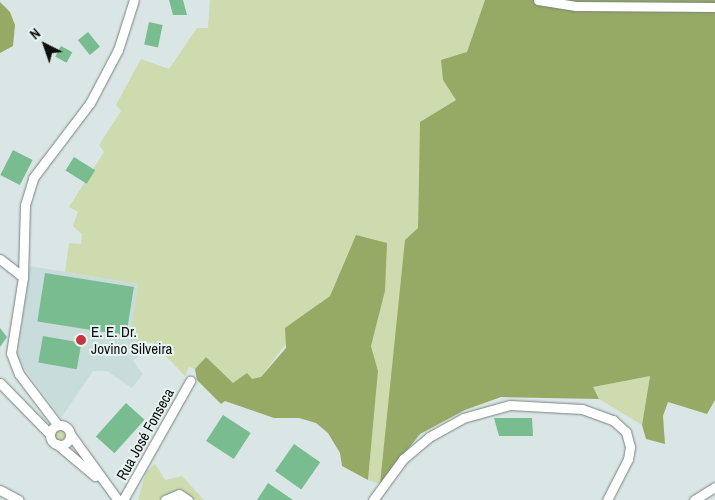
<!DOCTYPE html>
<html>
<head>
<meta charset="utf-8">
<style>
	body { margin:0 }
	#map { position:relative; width:715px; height:500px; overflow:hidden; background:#dae6e5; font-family:"Archivo Narrow",sans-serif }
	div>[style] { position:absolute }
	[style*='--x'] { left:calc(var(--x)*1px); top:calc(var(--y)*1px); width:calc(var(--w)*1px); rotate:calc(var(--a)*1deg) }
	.built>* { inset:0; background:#c8dddb }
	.green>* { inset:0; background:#cddbae }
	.round { border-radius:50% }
	.forest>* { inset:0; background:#96a965 }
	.building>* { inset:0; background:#78bc90; transform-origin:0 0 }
	.roads { filter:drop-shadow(0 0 1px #788381) drop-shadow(0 0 1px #788381) }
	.minor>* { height:9px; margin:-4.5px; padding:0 4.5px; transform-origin:4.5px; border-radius:4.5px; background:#fff }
	.minor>.ring { margin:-4.5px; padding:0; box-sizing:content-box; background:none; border:9px solid #fff; border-radius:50% }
	.dots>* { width:14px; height:14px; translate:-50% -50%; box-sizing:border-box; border:2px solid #e7f4f2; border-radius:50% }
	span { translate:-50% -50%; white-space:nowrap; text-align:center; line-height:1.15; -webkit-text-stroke:4px #e7f4f2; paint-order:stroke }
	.poi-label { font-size:15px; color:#0b0f0e }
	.left { translate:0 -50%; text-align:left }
	.street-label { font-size:15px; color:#0b0f0e }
	.north { position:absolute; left:20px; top:20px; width:50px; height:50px; -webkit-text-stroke:4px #e7f4f2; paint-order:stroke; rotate:319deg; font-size:14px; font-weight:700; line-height:20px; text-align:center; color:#0b0f0e }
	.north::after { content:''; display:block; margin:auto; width:18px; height:22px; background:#0b0f0e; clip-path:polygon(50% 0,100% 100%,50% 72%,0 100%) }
</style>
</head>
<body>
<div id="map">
	<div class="built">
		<div style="clip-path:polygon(30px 266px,138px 284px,138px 332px,149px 347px,133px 361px,143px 374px,132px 388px,107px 371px,93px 371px,61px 418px,17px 358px)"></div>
	</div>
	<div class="green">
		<div style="clip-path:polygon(210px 0,485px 0,467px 52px,443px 80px,456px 100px,420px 122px,418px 228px,380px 484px,368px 480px,378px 371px,371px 346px,385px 291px,356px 235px,330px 296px,314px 307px,260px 378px,233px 383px,206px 357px,195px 369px,189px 367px,185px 376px,153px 343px,130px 339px,138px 284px,65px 272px,69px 243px,81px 244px,82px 234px,73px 226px,78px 212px,69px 207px,104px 152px,99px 145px,121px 111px,116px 105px,141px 59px,169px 69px,197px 28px,208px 28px)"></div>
		<div style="clip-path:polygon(650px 375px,642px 425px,599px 399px,592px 387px)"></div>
		<div class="round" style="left:54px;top:428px;width:12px;height:12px"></div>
		<div style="clip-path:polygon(155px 464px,165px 480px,182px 476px,204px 500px,138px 500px,146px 472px)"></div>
	</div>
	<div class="forest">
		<div style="clip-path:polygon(485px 0,715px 0,715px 400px,707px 414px,668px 402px,663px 416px,665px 444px,646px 439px,642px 425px,650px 376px,593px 387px,599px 399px,501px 397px,465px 410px,420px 434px,380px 484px,405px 240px,418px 228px,420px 122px,456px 100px,443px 80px,441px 60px,467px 52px)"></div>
		<div style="clip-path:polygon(0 2px,10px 12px,15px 25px,13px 46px,0 53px)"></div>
		<div style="clip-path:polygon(356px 235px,387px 243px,385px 291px,371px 346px,378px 371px,368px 480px,342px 466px,340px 453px,328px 433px,316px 423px,299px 418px,274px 418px,225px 401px,221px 404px,197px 380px,195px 369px,206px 357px,233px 383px,247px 373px,252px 379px,261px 377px,286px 348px,285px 328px,330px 296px)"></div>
	</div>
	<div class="building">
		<div style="clip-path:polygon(169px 0,183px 0,187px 15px,173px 15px)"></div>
		<div style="left:149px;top:22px;width:14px;height:23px;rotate:12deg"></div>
		<div style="left:88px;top:32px;width:19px;height:13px;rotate:51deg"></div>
		<div style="left:61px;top:46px;width:13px;height:12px;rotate:29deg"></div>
		<div style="left:13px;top:150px;width:22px;height:28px;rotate:27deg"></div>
		<div style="left:74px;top:157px;width:25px;height:16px;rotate:32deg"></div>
		<div style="left:45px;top:273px;width:90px;height:49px;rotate:9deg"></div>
		<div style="clip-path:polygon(0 328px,7px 337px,0 347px)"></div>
		<div style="left:43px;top:336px;width:39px;height:27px;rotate:10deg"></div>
		<div style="left:126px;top:403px;width:25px;height:45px;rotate:42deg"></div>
		<div style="left:223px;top:415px;width:33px;height:31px;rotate:33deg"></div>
		<div style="clip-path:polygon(494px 418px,532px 418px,533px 436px,499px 436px)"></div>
		<div style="left:294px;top:444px;width:32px;height:33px;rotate:35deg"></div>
		<div style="clip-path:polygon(268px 483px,293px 500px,257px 500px)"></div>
	</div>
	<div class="roads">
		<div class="minor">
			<div style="--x:538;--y:0;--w:38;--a:9"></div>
			<div style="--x:576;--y:6;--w:139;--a:0.4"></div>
			<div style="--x:0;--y:259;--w:29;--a:38"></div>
			<div style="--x:0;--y:383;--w:70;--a:45.6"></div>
			<div style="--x:57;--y:424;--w:63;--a:-127.2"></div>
			<div style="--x:19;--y:374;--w:22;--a:-111"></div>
			<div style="--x:11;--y:353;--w:77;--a:-81"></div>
			<div style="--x:23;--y:277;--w:72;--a:-88.4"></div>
			<div style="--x:25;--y:205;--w:28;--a:-73"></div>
			<div style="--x:33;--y:178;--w:94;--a:-52.8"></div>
			<div style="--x:90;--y:103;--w:60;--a:-62.2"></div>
			<div style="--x:118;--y:50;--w:52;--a:-72.3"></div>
			<div class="ring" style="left:50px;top:425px;width:11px;height:11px"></div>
			<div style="--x:70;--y:434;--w:82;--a:54"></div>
			<div style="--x:57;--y:444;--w:50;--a:40.1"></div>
			<div style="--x:0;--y:490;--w:21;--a:28"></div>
			<div style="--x:123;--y:500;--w:137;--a:-60.6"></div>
			<div style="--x:165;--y:500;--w:15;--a:-23"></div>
			<div style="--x:179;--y:494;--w:11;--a:34"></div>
			<div style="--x:373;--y:500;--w:51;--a:-53.8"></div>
			<div style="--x:403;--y:459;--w:34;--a:-40"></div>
			<div style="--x:429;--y:437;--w:39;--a:-29"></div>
			<div style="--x:463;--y:418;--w:49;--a:-15.5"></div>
			<div style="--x:510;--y:405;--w:72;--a:3.2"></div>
			<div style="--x:582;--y:409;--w:33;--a:20"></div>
			<div style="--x:613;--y:420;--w:18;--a:43"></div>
			<div style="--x:626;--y:432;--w:16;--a:75"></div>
			<div style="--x:630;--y:447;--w:12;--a:99"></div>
			<div style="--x:628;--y:459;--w:46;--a:117.1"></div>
			<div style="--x:694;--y:500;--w:25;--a:-32"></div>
		</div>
	</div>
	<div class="dots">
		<div style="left:81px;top:340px;background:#c63640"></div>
	</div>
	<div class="poi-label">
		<span class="left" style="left:91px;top:340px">E. E. Dr.<br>Jovino Silveira</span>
	</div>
	<div class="street-label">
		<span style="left:145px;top:434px;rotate:-61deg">Rua José Fonseca</span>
	</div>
	<div class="north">N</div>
</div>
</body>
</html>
